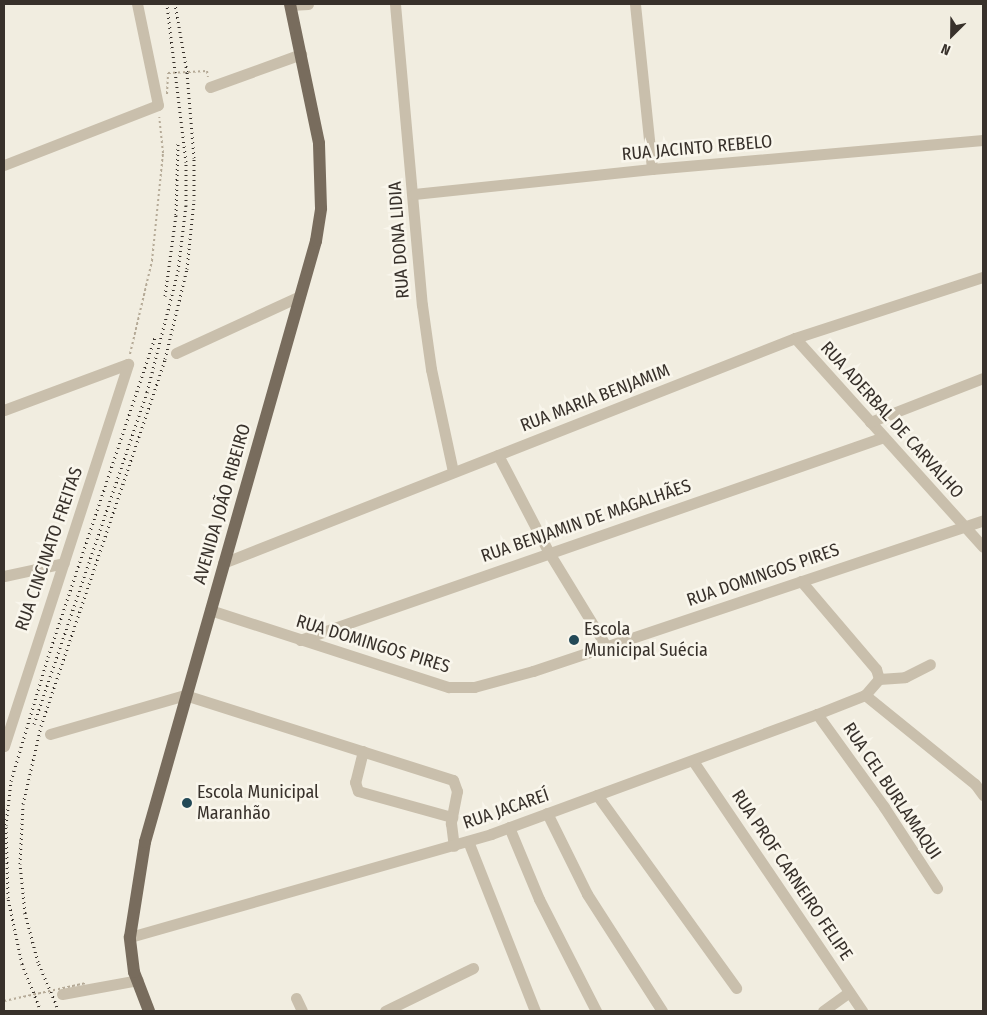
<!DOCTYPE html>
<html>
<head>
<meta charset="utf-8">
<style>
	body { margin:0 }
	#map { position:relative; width:987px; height:1015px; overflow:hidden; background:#f1ede0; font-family:"Fira Sans Condensed",sans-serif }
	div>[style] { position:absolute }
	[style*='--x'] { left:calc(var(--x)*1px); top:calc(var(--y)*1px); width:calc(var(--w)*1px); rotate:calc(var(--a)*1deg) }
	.path>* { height:2px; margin-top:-1px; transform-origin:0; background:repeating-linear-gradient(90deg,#b5aa97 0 2.5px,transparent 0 5px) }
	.minor>* { height:11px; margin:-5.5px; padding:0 5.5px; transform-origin:5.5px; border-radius:5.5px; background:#c9bfac }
	.major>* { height:12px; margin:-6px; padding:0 6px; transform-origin:6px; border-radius:6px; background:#786c5d }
	.rail>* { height:3px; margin-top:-1.5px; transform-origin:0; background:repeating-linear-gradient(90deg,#38312b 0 1px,transparent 0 5px) }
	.path-bridge>* { height:2px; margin-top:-1px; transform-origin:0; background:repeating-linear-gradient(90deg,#b5aa97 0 2.5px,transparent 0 5px) }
	.dots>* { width:14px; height:14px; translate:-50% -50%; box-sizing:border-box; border:2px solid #f9f6ec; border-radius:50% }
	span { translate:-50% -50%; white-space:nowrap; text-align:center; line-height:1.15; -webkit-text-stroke:5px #f9f6ec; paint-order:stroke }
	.street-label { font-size:18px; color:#38312b }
	.poi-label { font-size:18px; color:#38312b }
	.left { translate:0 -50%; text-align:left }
	.frame { position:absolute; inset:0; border:5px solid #38312b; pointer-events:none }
	.north { position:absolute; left:927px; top:10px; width:50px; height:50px; -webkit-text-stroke:4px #f9f6ec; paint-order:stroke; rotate:203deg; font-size:14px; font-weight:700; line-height:20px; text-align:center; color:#38312b }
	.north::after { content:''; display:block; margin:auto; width:18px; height:22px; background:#38312b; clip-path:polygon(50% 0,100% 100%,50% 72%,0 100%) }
</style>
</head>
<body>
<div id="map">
	<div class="path">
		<div style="--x:207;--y:71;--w:6;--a:81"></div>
		<div style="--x:167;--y:94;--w:21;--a:-87"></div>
		<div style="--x:130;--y:354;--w:96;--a:-76.7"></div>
		<div style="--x:152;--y:261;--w:109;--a:-84.2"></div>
		<div style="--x:163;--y:153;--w:36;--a:-96"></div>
	</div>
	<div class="minor">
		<div style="--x:395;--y:4;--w:302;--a:84.9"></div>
		<div style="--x:422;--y:305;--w:65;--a:82"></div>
		<div style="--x:431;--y:369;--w:105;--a:77.9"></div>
		<div style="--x:635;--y:4;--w:166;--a:84.1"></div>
		<div style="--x:290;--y:5;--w:18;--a:-3"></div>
		<div style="--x:210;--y:87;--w:97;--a:-19.9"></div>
		<div style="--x:4;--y:165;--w:165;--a:-21.3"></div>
		<div style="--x:158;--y:105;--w:103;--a:-101.7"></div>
		<div style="--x:414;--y:194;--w:239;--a:-6"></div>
		<div style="--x:652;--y:169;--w:332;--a:-5"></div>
		<div style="--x:795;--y:338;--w:281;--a:48"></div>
		<div style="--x:176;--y:353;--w:136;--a:-24.7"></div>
		<div style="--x:4;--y:410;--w:132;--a:-20.4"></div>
		<div style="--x:870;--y:422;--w:121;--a:-21.3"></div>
		<div style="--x:498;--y:455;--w:108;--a:62.5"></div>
		<div style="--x:548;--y:551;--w:111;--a:58.6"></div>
		<div style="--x:223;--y:563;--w:615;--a:-21.47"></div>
		<div style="--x:795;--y:338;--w:198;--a:-18"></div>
		<div style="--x:4;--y:576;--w:61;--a:-12.2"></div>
		<div style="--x:801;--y:581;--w:116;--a:49.6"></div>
		<div style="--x:876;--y:669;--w:10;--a:73"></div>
		<div style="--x:210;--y:610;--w:251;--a:17.9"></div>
		<div style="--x:449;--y:687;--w:25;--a:0"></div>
		<div style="--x:474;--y:687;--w:61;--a:-15.2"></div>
		<div style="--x:533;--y:671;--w:475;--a:-18.5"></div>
		<div style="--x:300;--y:640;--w:618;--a:-19.17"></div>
		<div style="--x:879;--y:679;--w:26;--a:-4"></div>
		<div style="--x:905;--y:677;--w:28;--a:-27"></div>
		<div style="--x:865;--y:695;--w:141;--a:39"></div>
		<div style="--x:975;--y:784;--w:14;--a:54"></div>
		<div style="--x:817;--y:714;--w:115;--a:54.2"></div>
		<div style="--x:884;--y:807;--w:97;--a:56.8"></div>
		<div style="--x:50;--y:734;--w:141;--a:-16.1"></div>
		<div style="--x:185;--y:695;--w:281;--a:17.6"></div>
		<div style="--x:453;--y:780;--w:12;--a:70"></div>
		<div style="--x:457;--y:791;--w:33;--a:101"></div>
		<div style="--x:451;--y:823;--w:23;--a:83"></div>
		<div style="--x:4;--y:746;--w:402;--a:-72"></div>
		<div style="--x:363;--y:751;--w:32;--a:104"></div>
		<div style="--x:355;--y:782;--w:9;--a:72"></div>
		<div style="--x:358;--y:791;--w:98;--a:15.5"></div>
		<div style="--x:693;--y:761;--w:302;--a:55.9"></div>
		<div style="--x:597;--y:795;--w:238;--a:54.2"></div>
		<div style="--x:547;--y:813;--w:90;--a:63.7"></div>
		<div style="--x:587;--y:894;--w:139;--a:57.3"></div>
		<div style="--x:509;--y:827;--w:78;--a:67.4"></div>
		<div style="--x:539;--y:899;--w:126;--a:63"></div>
		<div style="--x:468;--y:841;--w:183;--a:68.5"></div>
		<div style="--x:130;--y:937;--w:375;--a:-15.9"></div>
		<div style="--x:491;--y:834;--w:347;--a:-20.2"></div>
		<div style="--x:817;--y:714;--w:52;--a:-21.6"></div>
		<div style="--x:865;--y:695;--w:21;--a:-49"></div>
		<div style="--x:62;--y:994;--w:77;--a:-10.4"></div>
		<div style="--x:296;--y:998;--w:14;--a:65"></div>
		<div style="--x:385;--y:1011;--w:98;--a:-26"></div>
		<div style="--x:823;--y:1011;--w:32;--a:-36"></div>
	</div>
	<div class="major">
		<div style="--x:149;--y:1011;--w:42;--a:-111"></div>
		<div style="--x:134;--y:972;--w:35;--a:-97"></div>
		<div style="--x:130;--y:937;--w:96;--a:-81"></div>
		<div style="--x:145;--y:842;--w:625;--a:-74.12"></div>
		<div style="--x:316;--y:241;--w:33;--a:-81"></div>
		<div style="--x:321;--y:208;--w:65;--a:-91.8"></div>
		<div style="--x:319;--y:143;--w:142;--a:-101.8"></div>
	</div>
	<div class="rail">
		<div style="--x:165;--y:296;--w:82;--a:-82.3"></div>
		<div style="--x:176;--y:215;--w:73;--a:-88.4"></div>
		<div style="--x:34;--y:724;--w:351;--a:-71.2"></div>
		<div style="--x:147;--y:392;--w:125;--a:-75.6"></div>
		<div style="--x:178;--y:271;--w:66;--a:-83.1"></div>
		<div style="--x:186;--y:205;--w:43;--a:-90"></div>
		<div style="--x:186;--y:162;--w:159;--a:-96.9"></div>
		<div style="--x:41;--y:1011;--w:51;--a:-112"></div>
		<div style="--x:22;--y:964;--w:67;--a:-102"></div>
		<div style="--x:8;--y:898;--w:73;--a:-91.6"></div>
		<div style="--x:6;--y:825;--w:44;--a:-83.5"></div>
		<div style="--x:11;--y:781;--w:129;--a:-73.4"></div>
		<div style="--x:48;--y:657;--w:337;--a:-71.5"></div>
		<div style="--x:59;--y:1011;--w:53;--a:-113.2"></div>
		<div style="--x:38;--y:962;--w:51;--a:-104.9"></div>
		<div style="--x:25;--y:913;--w:49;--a:-95.8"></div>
		<div style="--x:20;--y:864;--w:60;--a:-87.1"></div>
		<div style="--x:23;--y:804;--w:80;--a:-77"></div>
		<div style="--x:41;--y:726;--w:387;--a:-71.3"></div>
		<div style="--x:165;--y:359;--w:93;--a:-76.3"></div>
		<div style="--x:187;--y:269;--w:69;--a:-84.2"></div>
		<div style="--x:194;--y:200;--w:42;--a:-90"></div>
		<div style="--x:194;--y:158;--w:86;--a:-94.7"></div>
		<div style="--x:187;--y:72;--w:69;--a:-100"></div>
	</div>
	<div class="path-bridge">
		<div style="--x:168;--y:73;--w:39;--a:-3"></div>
		<div style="--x:4;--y:1001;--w:84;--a:-12.4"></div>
	</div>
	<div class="dots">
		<div style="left:574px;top:640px;background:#234957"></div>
		<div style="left:187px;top:803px;background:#234957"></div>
	</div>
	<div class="street-label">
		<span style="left:697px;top:148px;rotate:-5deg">RUA JACINTO REBELO</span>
		<span style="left:399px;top:240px;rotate:-94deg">RUA DONA LIDIA</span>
		<span style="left:595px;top:398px;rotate:-21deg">RUA MARIA BENJAMIM</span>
		<span style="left:892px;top:420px;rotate:48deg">RUA ADERBAL DE CARVALHO</span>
		<span style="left:222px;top:504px;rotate:-74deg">AVENIDA JOÃO RIBEIRO</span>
		<span style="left:586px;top:521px;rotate:-19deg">RUA BENJAMIN DE MAGALHÃES</span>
		<span style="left:49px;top:549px;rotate:-71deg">RUA CINCINATO FREITAS</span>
		<span style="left:763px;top:575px;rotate:-19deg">RUA DOMINGOS PIRES</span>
		<span style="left:373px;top:644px;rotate:17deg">RUA DOMINGOS PIRES</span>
		<span style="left:892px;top:791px;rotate:56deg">RUA CEL BURLAMAQUI</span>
		<span style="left:506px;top:809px;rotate:-19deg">RUA JACAREÍ</span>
		<span style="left:792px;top:875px;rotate:56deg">RUA PROF CARNEIRO FELIPE</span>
	</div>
	<div class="poi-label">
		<span class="left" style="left:584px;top:640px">Escola<br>Municipal Suécia</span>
		<span class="left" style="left:197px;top:803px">Escola Municipal<br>Maranhão</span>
	</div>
	<div class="frame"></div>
	<div class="north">N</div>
</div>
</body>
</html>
